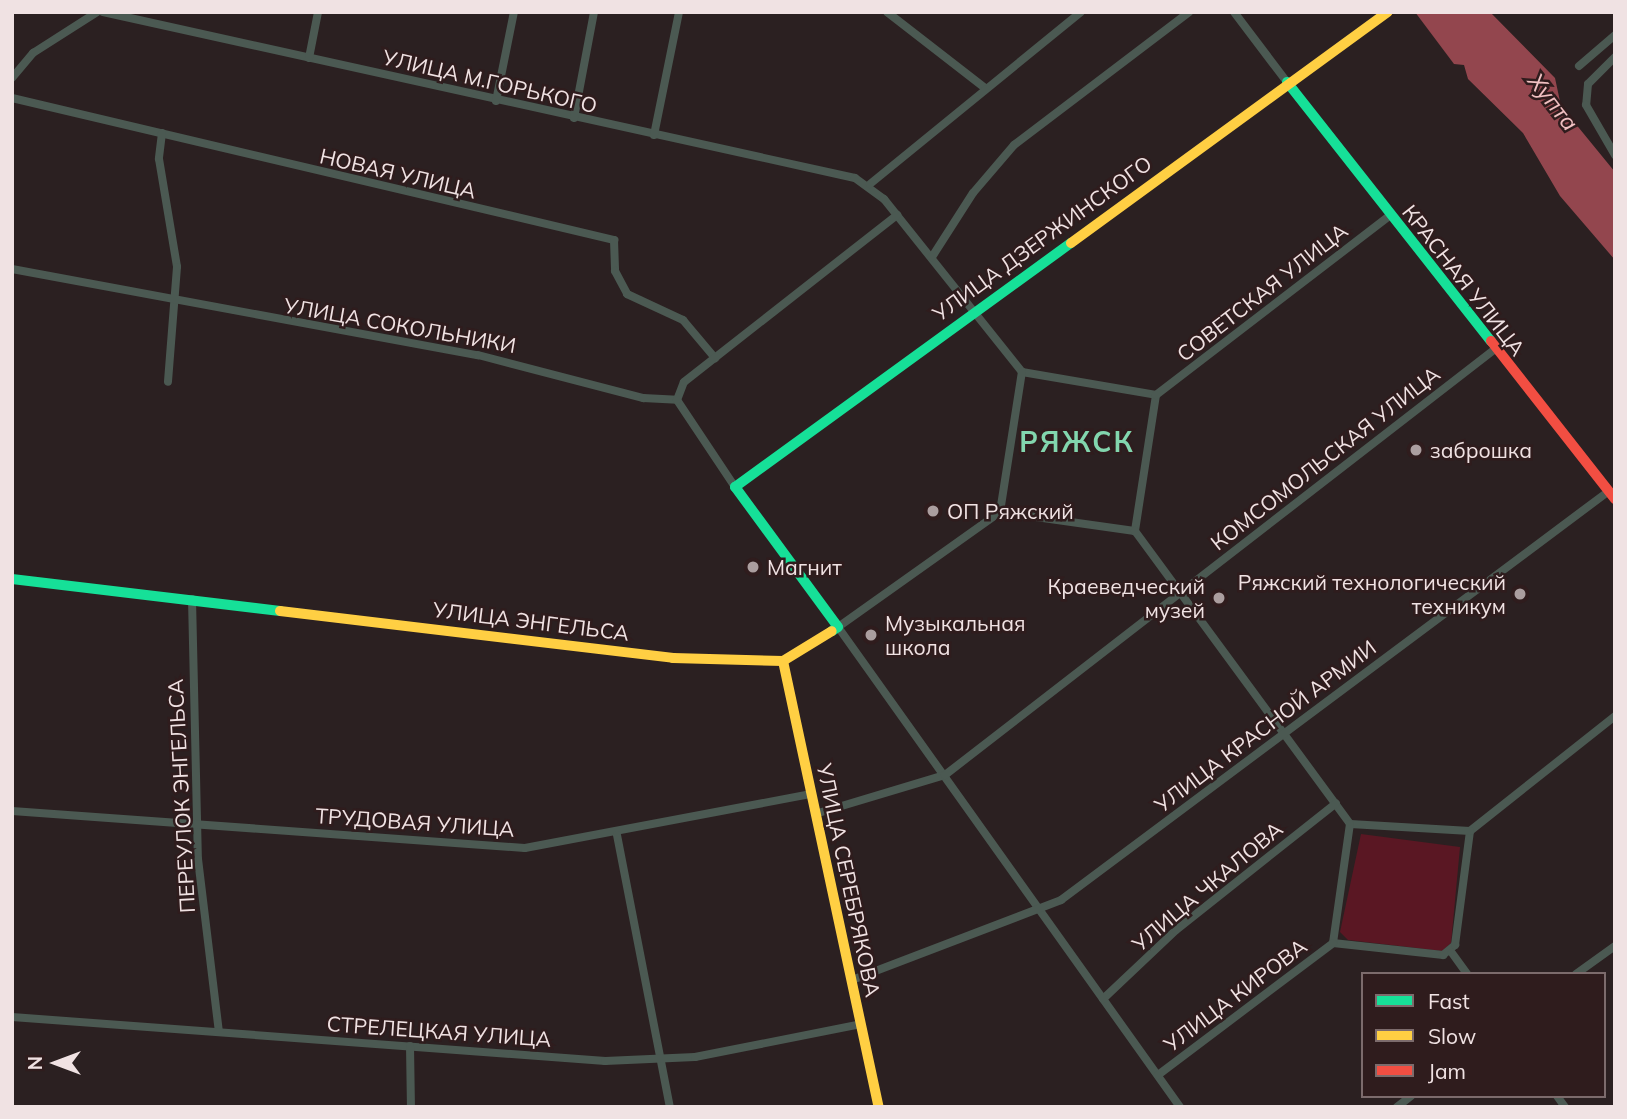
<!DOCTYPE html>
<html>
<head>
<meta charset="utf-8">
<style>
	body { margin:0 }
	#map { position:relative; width:1627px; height:1119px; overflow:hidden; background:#2b2021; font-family:Mulish,sans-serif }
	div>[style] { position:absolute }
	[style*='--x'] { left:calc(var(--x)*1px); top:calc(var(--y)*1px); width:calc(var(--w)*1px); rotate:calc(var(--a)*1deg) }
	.green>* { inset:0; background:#5a1723 }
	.water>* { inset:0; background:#93464e }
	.street>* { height:8px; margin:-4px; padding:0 4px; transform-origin:4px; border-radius:4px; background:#4b5952 }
	.fast>* { height:10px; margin:-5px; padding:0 5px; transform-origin:5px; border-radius:5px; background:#16e098 }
	.slow>* { height:10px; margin:-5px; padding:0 5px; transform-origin:5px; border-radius:5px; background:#ffcf43 }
	.jam>* { height:10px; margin:-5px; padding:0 5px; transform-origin:5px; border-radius:5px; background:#f24e42 }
	.dots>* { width:19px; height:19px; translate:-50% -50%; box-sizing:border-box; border:4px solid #2f1c1d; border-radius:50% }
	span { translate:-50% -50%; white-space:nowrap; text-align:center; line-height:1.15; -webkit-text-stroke:5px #2f1c1d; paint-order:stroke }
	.street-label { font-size:21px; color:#f0e2e3 }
	.poi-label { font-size:21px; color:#f0e2e3 }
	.left { translate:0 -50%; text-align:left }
	.right { translate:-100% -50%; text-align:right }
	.water-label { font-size:23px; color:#f1c0c2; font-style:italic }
	.district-label { font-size:28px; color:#82d6ae; font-weight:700; letter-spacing:2px }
	.frame { position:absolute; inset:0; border:14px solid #f0e2e3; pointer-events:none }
	.legend { position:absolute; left:1361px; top:972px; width:245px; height:126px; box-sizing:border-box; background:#2f1c1d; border:2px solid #7c6b6c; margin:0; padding:9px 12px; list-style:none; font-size:21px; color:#f0e2e3 }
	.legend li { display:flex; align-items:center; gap:14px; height:35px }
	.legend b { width:35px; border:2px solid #7c6b6c }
	.north { position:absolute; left:21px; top:1028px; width:70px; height:70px; -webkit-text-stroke:5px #2f1c1d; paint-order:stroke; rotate:270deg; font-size:19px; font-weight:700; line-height:28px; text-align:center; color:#f0e2e3 }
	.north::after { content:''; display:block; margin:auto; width:24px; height:32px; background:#f0e2e3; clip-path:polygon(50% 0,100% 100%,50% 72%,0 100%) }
</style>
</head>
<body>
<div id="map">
	<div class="green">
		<div style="clip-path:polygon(1361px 834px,1460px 847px,1451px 943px,1442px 951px,1348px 940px,1340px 932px)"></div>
	</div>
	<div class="water">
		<div style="clip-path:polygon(1415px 12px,1490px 12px,1555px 78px,1561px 106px,1615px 172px,1615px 260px,1560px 196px,1523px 133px,1468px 79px,1464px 65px,1454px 64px)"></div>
	</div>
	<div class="street">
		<div style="--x:103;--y:12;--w:770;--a:12.45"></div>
		<div style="--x:855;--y:178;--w:36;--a:36"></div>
		<div style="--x:884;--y:199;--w:221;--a:51.4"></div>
		<div style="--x:887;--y:12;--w:124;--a:37.8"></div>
		<div style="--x:1234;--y:12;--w:88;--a:52.9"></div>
		<div style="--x:1615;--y:57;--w:38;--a:135"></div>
		<div style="--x:1588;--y:84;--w:21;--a:95"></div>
		<div style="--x:1586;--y:105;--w:58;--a:59.9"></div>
		<div style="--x:309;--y:58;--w:47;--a:-78.9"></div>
		<div style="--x:1579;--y:66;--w:48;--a:-40.7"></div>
		<div style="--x:12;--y:78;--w:33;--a:-50"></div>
		<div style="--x:33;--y:53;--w:76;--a:-32.6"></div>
		<div style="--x:12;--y:98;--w:619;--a:13.27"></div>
		<div style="--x:614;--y:240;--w:31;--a:88"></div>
		<div style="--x:615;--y:271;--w:26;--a:62"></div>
		<div style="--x:627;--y:294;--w:62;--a:24.9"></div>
		<div style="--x:683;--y:320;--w:50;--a:49.9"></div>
		<div style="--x:496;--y:101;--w:91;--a:-78.6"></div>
		<div style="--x:574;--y:118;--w:108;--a:-79.3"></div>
		<div style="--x:162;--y:133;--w:26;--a:97"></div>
		<div style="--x:159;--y:159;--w:109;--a:80.5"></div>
		<div style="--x:177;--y:267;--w:115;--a:94.5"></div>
		<div style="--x:654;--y:135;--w:126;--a:-78.5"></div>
		<div style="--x:870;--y:184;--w:272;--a:-39.2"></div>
		<div style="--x:932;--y:257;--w:76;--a:-57.4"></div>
		<div style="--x:973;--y:193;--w:63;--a:-49.5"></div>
		<div style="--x:1014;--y:145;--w:220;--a:-37.2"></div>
		<div style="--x:12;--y:269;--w:474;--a:10.5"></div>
		<div style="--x:478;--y:355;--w:171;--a:14.6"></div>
		<div style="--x:643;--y:398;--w:34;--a:3"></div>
		<div style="--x:677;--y:400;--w:105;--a:56.3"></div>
		<div style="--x:1022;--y:372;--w:136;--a:9.7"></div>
		<div style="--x:1156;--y:395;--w:138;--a:98.8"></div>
		<div style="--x:1156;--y:395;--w:294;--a:-37.5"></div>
		<div style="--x:677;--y:400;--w:19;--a:-69"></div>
		<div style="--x:684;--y:382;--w:271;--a:-38.1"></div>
		<div style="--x:1000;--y:512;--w:199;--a:144.6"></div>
		<div style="--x:838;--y:627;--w:589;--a:54.53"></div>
		<div style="--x:1000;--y:512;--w:142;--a:-81.1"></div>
		<div style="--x:1000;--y:512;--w:136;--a:8"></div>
		<div style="--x:1135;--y:531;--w:363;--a:53.7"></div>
		<div style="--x:192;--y:599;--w:260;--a:88.7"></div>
		<div style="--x:198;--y:859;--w:174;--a:83.1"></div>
		<div style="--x:12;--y:811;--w:514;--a:4.13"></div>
		<div style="--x:525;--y:848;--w:290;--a:-10.7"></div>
		<div style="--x:815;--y:814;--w:136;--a:-16.7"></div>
		<div style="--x:945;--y:775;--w:696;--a:-37.76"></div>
		<div style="--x:1470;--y:831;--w:185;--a:-38.4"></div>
		<div style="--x:617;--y:835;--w:277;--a:79"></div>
		<div style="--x:1333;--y:943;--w:111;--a:6.2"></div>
		<div style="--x:1443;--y:955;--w:16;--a:-40"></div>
		<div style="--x:1455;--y:945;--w:115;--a:-82.5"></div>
		<div style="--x:1470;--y:831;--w:120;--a:-176.7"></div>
		<div style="--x:1333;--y:943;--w:120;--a:-81.9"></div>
		<div style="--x:1452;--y:953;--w:26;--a:54"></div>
		<div style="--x:1576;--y:974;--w:48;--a:-35.7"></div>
		<div style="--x:852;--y:980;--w:224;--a:-20.9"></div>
		<div style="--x:1061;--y:900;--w:684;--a:-36.74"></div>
		<div style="--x:1103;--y:999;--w:100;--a:-43.4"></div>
		<div style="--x:1176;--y:930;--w:204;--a:-38.4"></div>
		<div style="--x:12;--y:1017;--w:595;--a:4.24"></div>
		<div style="--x:605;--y:1061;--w:90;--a:-2.5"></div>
		<div style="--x:695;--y:1057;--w:169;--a:-11.2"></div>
		<div style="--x:410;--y:1046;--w:61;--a:89.1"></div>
		<div style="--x:1158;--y:1075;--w:219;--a:-37"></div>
		<div style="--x:1557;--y:1096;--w:14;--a:54"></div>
		<div style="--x:1397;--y:1107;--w:18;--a:-38"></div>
	</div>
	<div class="fast">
		<div style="--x:1287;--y:82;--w:330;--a:51.8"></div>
		<div style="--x:12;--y:579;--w:270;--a:6.8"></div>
		<div style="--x:832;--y:631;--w:7;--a:-34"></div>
		<div style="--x:838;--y:627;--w:174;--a:-126.3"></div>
		<div style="--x:735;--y:487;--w:415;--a:-36"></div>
	</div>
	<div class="slow">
		<div style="--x:1071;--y:243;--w:392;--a:-36.1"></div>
		<div style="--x:280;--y:611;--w:396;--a:6.8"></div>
		<div style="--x:673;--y:658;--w:110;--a:1.6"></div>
		<div style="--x:783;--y:661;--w:57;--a:-31.5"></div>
		<div style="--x:783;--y:661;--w:456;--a:77.9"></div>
	</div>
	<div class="jam">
		<div style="--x:1491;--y:341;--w:201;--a:51.9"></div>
	</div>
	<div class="dots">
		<div style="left:1416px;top:450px;background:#ab9e9f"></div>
		<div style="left:933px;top:511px;background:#ab9e9f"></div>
		<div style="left:753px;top:567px;background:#ab9e9f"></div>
		<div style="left:1520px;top:594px;background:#ab9e9f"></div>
		<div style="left:1219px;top:598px;background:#ab9e9f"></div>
		<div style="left:871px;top:635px;background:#ab9e9f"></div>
	</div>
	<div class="street-label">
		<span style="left:490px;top:81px;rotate:13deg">УЛИЦА М.ГОРЬКОГО</span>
		<span style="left:398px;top:173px;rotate:13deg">НОВАЯ УЛИЦА</span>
		<span style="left:1042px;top:238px;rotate:-36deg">УЛИЦА ДЗЕРЖИНСКОГО</span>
		<span style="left:1464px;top:280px;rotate:52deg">КРАСНАЯ УЛИЦА</span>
		<span style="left:1262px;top:292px;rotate:-38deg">СОВЕТСКАЯ УЛИЦА</span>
		<span style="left:400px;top:325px;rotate:10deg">УЛИЦА СОКОЛЬНИКИ</span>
		<span style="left:1325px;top:458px;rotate:-38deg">КОМСОМОЛЬСКАЯ УЛИЦА</span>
		<span style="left:531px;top:621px;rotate:7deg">УЛИЦА ЭНГЕЛЬСА</span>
		<span style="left:1265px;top:726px;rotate:-37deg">УЛИЦА КРАСНОЙ АРМИИ</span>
		<span style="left:181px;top:796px;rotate:-93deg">ПЕРЕУЛОК ЭНГЕЛЬСА</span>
		<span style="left:415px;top:822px;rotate:4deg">ТРУДОВАЯ УЛИЦА</span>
		<span style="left:849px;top:880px;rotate:78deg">УЛИЦА СЕРЕБРЯКОВА</span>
		<span style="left:1207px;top:886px;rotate:-40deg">УЛИЦА ЧКАЛОВА</span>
		<span style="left:1235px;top:995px;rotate:-37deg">УЛИЦА КИРОВА</span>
		<span style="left:439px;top:1031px;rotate:4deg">СТРЕЛЕЦКАЯ УЛИЦА</span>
	</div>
	<div class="poi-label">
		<span class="left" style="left:1430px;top:450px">заброшка</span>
		<span class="left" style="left:947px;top:511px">ОП Ряжский</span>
		<span class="left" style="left:767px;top:567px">Магнит</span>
		<span class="right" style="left:1506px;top:594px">Ряжский технологический<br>техникум</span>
		<span class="right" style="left:1205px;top:598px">Краеведческий<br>музей</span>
		<span class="left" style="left:885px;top:635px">Музыкальная<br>школа</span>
	</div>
	<div class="water-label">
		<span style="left:1553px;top:102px;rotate:52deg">Хупта</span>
	</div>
	<div class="district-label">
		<span style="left:1077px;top:442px">РЯЖСК</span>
	</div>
	<div class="frame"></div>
	<ul class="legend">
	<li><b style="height:9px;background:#16e098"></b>Fast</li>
	<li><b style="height:9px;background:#ffcf43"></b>Slow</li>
	<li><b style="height:9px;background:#f24e42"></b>Jam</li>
	</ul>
	<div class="north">N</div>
</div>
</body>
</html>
